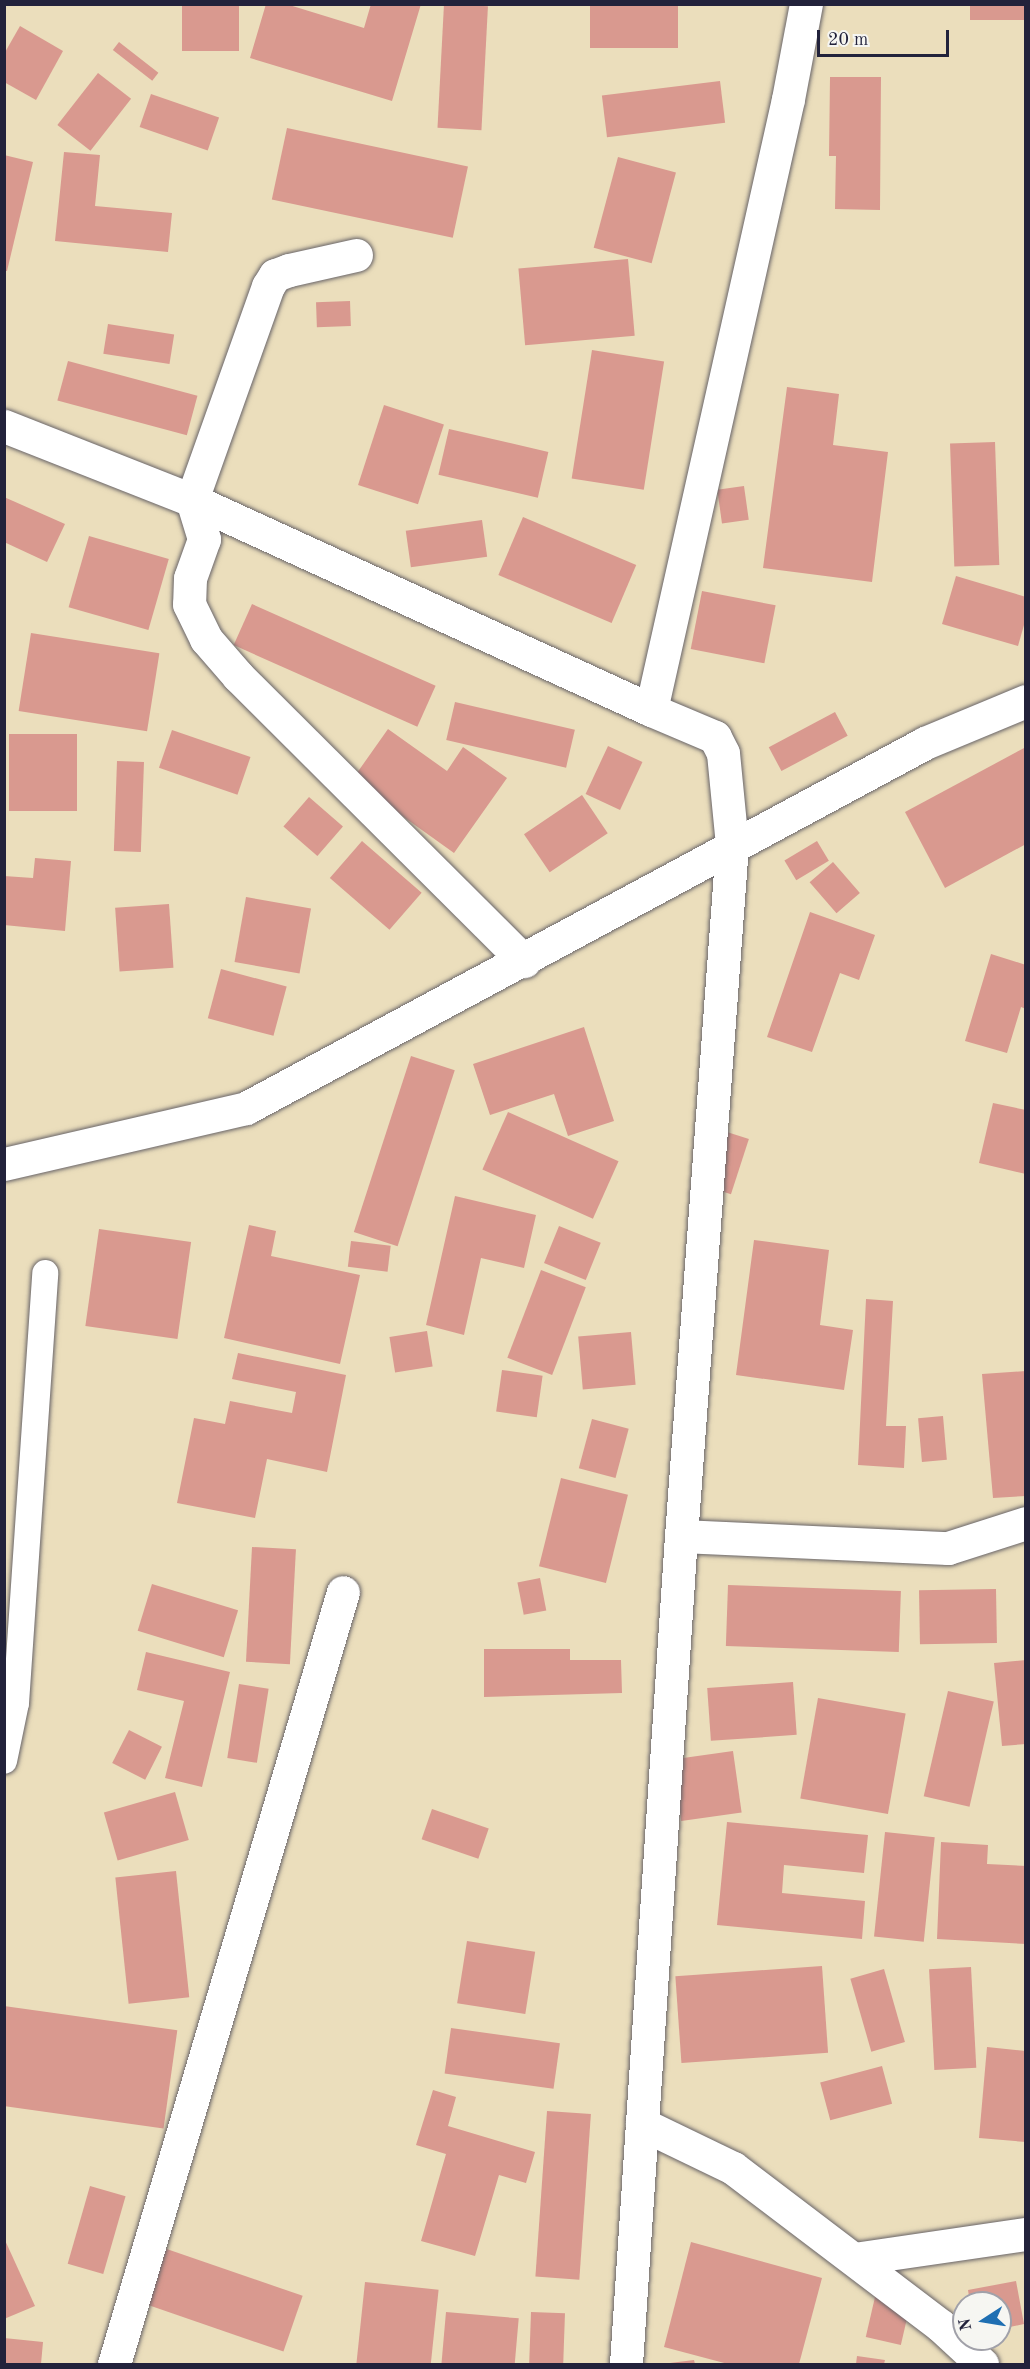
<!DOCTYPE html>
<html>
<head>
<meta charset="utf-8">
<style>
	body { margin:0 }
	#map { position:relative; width:1030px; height:2369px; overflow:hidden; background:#ebdebc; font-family:"Old Standard TT",serif }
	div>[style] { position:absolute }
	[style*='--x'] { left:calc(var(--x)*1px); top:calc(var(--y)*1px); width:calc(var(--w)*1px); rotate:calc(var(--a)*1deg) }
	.building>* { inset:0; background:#d9998f; transform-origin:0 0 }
	.roads { filter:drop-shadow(0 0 2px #686468) drop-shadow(0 0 2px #686468) }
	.service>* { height:26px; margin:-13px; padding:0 13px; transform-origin:13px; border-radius:13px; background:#fff }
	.minor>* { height:33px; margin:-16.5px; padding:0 16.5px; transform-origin:16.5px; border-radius:16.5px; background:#fff }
	.tertiary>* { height:33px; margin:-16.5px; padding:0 16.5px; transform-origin:16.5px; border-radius:16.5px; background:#fff }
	span { translate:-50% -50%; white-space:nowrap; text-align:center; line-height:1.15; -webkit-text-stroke:4.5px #f6f6f2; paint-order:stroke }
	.frame { position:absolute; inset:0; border:6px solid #22223b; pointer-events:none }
	.north { position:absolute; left:952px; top:2291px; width:60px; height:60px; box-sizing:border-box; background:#f6f6f2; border:2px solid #a1a1a9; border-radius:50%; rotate:258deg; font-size:16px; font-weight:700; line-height:24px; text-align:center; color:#22223b }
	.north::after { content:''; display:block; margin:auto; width:21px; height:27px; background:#1f6fb2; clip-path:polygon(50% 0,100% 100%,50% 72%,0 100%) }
	.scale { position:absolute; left:817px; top:30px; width:132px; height:27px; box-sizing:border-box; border:3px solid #22223b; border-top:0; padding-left:8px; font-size:18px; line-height:21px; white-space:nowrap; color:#22223b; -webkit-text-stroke:4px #f6f6f2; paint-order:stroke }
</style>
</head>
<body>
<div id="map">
	<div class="building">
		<div style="left:182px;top:4px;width:57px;height:47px"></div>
		<div style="clip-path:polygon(266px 4px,286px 4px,364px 28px,371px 4px,421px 4px,392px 101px,250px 58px)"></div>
		<div style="left:444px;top:4px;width:44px;height:124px;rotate:3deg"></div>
		<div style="left:590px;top:4px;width:88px;height:44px"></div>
		<div style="left:970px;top:4px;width:56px;height:16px"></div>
		<div style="clip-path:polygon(20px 26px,63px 51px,36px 100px,4px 82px,4px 54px)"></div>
		<div style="left:119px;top:42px;width:50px;height:10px;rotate:38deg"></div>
		<div style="left:98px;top:73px;width:42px;height:66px;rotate:38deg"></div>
		<div style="clip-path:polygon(830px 77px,881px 77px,880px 210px,835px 209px,836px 156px,829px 156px)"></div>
		<div style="left:720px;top:81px;width:42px;height:119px;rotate:83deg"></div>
		<div style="left:151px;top:94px;width:72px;height:35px;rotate:19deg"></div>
		<div style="left:287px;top:128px;width:185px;height:73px;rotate:12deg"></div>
		<div style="clip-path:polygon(64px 152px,100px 155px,95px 206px,172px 213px,168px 252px,55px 241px)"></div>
		<div style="clip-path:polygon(4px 155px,33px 162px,7px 271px,4px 271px)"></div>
		<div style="left:618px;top:157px;width:60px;height:94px;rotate:15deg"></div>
		<div style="left:628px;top:259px;width:77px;height:110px;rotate:85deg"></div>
		<div style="left:350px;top:301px;width:25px;height:34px;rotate:88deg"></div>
		<div style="left:108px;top:324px;width:67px;height:30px;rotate:9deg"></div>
		<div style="left:592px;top:350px;width:73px;height:130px;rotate:9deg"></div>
		<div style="left:68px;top:361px;width:134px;height:41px;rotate:15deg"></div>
		<div style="clip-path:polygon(787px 387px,839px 394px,833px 445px,888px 452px,872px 582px,763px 568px)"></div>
		<div style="left:384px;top:405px;width:63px;height:84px;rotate:18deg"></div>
		<div style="left:449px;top:429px;width:102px;height:47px;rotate:13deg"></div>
		<div style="left:995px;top:442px;width:123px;height:45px;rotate:88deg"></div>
		<div style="left:744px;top:486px;width:34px;height:27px;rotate:82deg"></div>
		<div style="clip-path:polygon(4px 497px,65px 524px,47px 562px,4px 542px)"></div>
		<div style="left:523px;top:517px;width:123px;height:63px;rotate:23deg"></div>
		<div style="left:482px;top:520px;width:37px;height:77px;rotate:82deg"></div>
		<div style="left:89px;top:536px;width:83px;height:74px;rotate:16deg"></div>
		<div style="clip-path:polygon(956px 576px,1026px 597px,1026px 618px,1018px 646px,942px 624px)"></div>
		<div style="left:702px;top:591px;width:75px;height:59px;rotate:11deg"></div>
		<div style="left:252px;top:604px;width:201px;height:45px;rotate:24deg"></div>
		<div style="left:31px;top:633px;width:130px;height:79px;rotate:9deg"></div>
		<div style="left:455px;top:702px;width:123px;height:39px;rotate:13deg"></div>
		<div style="left:835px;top:712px;width:27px;height:75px;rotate:62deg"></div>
		<div style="clip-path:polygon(388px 729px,447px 771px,463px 747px,507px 778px,454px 853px,352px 780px)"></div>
		<div style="left:172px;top:730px;width:83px;height:40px;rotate:19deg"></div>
		<div style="left:9px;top:734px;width:68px;height:77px"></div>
		<div style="left:608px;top:746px;width:38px;height:53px;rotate:25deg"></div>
		<div style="clip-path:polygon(1026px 747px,1026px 844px,945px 888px,905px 812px)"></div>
		<div style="left:117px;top:761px;width:27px;height:90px;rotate:2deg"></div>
		<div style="left:582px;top:795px;width:46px;height:70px;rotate:56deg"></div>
		<div style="left:309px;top:797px;width:45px;height:39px;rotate:41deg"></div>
		<div style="left:362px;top:841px;width:79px;height:49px;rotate:41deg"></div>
		<div style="left:817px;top:841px;width:23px;height:38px;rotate:59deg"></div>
		<div style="clip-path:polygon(35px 858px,71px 861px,65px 931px,4px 925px,4px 876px,33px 878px)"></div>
		<div style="left:833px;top:862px;width:41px;height:31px;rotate:49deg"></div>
		<div style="left:246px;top:897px;width:66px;height:66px;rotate:10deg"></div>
		<div style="left:169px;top:904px;width:64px;height:54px;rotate:86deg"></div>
		<div style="clip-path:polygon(810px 912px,875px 935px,859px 980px,840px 973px,812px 1052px,767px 1037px)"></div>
		<div style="clip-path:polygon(991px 954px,1026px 965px,1026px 1009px,1021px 1007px,1007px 1053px,965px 1041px)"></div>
		<div style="left:221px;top:969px;width:68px;height:51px;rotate:15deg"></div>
		<div style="clip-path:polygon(584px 1027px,614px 1121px,568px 1136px,554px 1094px,490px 1115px,473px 1064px)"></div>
		<div style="left:411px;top:1056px;width:46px;height:185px;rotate:18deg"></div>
		<div style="clip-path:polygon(993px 1103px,1026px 1110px,1026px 1174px,979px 1163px)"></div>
		<div style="left:508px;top:1112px;width:121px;height:63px;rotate:24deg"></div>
		<div style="left:727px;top:1132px;width:23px;height:58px;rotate:18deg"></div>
		<div style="clip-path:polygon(455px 1196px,536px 1215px,524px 1268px,481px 1258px,464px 1335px,426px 1325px)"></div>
		<div style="clip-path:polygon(249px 1225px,276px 1231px,271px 1256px,360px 1275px,340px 1364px,224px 1338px)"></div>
		<div style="left:559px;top:1226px;width:45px;height:40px;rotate:22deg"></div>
		<div style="left:99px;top:1229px;width:93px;height:98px;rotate:8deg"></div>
		<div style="clip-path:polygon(754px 1240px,829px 1250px,820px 1325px,853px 1330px,844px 1390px,736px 1375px)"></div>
		<div style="left:351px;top:1241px;width:40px;height:26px;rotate:7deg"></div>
		<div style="left:541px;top:1270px;width:48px;height:94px;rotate:21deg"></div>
		<div style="clip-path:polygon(866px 1299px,893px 1301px,886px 1426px,906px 1426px,904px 1468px,858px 1465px)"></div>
		<div style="left:427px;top:1331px;width:36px;height:38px;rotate:81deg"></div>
		<div style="left:631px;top:1332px;width:53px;height:53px;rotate:85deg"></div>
		<div style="clip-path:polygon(238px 1353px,346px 1375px,327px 1472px,267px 1459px,255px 1518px,177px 1503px,194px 1418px,225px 1424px,230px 1401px,292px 1413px,296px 1392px,232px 1379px)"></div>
		<div style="left:502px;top:1370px;width:41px;height:42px;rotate:8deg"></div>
		<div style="clip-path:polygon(1026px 1371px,1026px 1496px,993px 1498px,982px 1374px)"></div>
		<div style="left:943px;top:1416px;width:44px;height:25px;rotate:85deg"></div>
		<div style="left:592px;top:1419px;width:38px;height:51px;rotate:15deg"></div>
		<div style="left:561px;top:1478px;width:69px;height:91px;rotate:14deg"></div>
		<div style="left:252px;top:1547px;width:44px;height:115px;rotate:3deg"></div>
		<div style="left:540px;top:1578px;width:33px;height:23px;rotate:79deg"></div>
		<div style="left:152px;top:1584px;width:90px;height:49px;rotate:17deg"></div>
		<div style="left:728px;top:1585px;width:173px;height:61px;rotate:2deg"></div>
		<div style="left:996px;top:1589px;width:54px;height:77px;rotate:89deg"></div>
		<div style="clip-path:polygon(484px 1649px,570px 1649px,570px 1660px,621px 1660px,622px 1693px,484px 1697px)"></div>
		<div style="clip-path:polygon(146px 1652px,230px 1672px,202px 1787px,165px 1778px,184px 1701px,137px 1690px)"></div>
		<div style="clip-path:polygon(1026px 1660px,1026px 1744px,1002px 1746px,994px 1663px)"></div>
		<div style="left:793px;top:1682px;width:53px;height:86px;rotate:86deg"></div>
		<div style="left:239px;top:1684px;width:30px;height:75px;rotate:9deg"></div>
		<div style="left:948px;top:1691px;width:47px;height:108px;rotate:13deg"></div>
		<div style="left:818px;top:1698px;width:89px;height:102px;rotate:10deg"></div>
		<div style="left:129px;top:1730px;width:37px;height:37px;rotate:27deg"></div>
		<div style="left:733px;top:1751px;width:62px;height:61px;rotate:82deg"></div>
		<div style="left:175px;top:1792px;width:50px;height:74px;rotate:74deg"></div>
		<div style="left:432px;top:1809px;width:60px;height:32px;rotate:19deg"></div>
		<div style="clip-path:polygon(727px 1822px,868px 1835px,864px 1873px,784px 1865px,782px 1893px,865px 1901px,862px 1939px,717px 1925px)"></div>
		<div style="left:885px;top:1832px;width:50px;height:105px;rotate:6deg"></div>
		<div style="clip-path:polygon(941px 1842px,988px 1845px,987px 1864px,1026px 1866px,1026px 1944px,937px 1939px)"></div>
		<div style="left:176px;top:1871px;width:127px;height:61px;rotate:84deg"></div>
		<div style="left:467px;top:1941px;width:69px;height:63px;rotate:9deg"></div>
		<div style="left:822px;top:1966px;width:87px;height:147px;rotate:86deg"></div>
		<div style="left:971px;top:1967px;width:101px;height:42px;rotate:87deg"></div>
		<div style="left:884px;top:1969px;width:76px;height:35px;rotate:74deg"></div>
		<div style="left:4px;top:2006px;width:175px;height:99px;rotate:8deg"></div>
		<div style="left:451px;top:2028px;width:110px;height:46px;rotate:8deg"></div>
		<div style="clip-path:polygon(987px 2047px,1026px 2051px,1026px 2142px,979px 2138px)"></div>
		<div style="left:882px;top:2066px;width:39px;height:64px;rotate:75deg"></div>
		<div style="clip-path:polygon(433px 2090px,456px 2097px,448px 2126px,535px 2152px,526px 2183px,499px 2175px,475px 2256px,421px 2241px,446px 2154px,416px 2145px)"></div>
		<div style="left:547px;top:2111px;width:44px;height:166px;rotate:4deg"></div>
		<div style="left:90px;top:2186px;width:37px;height:81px;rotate:16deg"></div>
		<div style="clip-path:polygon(4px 2238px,35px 2306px,4px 2319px)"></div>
		<div style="clip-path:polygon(691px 2242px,822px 2278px,799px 2364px,728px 2364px,664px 2347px)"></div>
		<div style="left:158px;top:2246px;width:153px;height:59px;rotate:19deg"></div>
		<div style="clip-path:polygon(1016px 2281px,1024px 2324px,1000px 2329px,1000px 2303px,970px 2303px,968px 2290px)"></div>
		<div style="left:365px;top:2282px;width:74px;height:82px;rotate:6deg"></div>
		<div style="left:875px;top:2297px;width:36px;height:41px;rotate:13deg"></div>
		<div style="left:446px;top:2312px;width:73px;height:52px;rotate:5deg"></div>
		<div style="left:531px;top:2312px;width:34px;height:52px;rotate:2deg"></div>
		<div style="clip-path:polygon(4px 2338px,43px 2342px,41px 2364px,4px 2364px)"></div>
		<div style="clip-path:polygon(857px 2356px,885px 2360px,884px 2364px,856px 2364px)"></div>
		<div style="clip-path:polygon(694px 2360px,695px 2364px,670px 2364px,670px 2363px)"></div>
	</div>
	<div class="roads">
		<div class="service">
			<div style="--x:4;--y:1761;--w:59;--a:-78.3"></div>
			<div style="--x:16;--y:1703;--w:431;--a:-86.1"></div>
		</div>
		<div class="minor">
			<div style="--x:356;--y:255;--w:69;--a:167.4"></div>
			<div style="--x:289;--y:270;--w:15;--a:160"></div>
			<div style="--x:275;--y:275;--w:13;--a:122"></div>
			<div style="--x:268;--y:286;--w:227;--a:109.6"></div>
			<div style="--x:192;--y:500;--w:41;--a:72.9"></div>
			<div style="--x:204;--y:539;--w:41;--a:109.7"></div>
			<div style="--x:190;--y:578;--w:26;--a:92"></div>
			<div style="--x:189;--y:604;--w:39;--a:64"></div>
			<div style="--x:206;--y:639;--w:49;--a:49.1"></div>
			<div style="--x:238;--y:676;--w:404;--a:44.9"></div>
			<div style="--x:4;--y:426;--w:202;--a:21.5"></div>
			<div style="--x:192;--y:500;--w:505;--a:24.58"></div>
			<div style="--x:732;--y:845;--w:92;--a:-95.6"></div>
			<div style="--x:723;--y:753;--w:18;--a:-117"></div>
			<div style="--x:715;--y:737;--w:69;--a:-157.1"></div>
			<div style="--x:651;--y:710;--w:626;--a:-77.36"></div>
			<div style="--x:788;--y:99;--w:97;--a:-79.3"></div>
			<div style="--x:642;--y:2124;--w:101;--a:25.8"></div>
			<div style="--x:733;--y:2168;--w:261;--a:37.2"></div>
			<div style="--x:941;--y:2326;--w:56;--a:42.8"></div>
			<div style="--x:854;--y:2259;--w:174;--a:-8.3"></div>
			<div style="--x:114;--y:2364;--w:805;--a:-73.48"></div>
			<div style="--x:626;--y:2364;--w:830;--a:-86.2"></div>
			<div style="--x:681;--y:1536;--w:267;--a:2.6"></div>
			<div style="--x:948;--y:1548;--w:82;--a:-17.8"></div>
		</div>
		<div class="tertiary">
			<div style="--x:4;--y:1164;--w:248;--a:-13"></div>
			<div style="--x:246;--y:1108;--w:771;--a:-28.26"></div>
			<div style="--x:925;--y:743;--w:109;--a:-22.6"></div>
			<div style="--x:681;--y:1536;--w:693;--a:-85.78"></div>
		</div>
	</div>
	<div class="frame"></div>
	<div class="north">N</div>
	<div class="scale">20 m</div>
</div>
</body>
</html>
